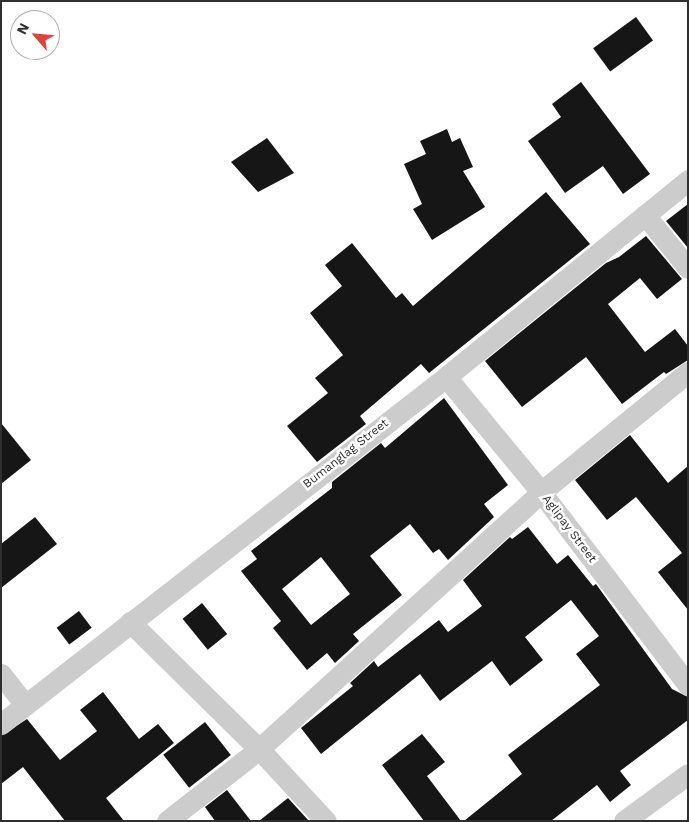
<!DOCTYPE html>
<html>
<head>
<meta charset="utf-8">
<style>
	body { margin:0 }
	#map { position:relative; width:689px; height:822px; overflow:hidden; background:#fff; font-family:"Work Sans",sans-serif }
	div>[style] { position:absolute }
	[style*='--x'] { left:calc(var(--x)*1px); top:calc(var(--y)*1px); width:calc(var(--w)*1px); rotate:calc(var(--a)*1deg) }
	.building>* { inset:0; background:#161616; transform-origin:0 0 }
	.street>* { height:21px; margin:-10.5px; padding:0 10.5px; transform-origin:10.5px; border-radius:10.5px; background:#ccc }
	span { translate:-50% -50%; white-space:nowrap; text-align:center; line-height:1.15; -webkit-text-stroke:5px #fff; paint-order:stroke }
	.street-label { font-size:12px; color:#2f2f2f }
	.frame { position:absolute; inset:0; border:2px solid #2f2f2f; pointer-events:none }
	.north { position:absolute; left:10px; top:10px; width:50px; height:50px; box-sizing:border-box; background:#fff; border:1px solid #acacac; border-radius:50%; rotate:297deg; font-size:14px; font-weight:700; line-height:20px; text-align:center; color:#2f2f2f }
	.north::after { content:''; display:block; margin:auto; width:18px; height:22px; background:#df4438; clip-path:polygon(50% 0,100% 100%,50% 72%,0 100%) }
</style>
</head>
<body>
<div id="map">
	<div class="building">
		<div style="left:636px;top:17px;width:29px;height:53px;rotate:54deg"></div>
		<div style="clip-path:polygon(581px 82px,650px 174px,623px 194px,603px 166px,565px 193px,528px 141px,561px 117px,552px 104px)"></div>
		<div style="clip-path:polygon(447px 129px,452px 142px,460px 138px,473px 167px,463px 171px,485px 207px,432px 240px,413px 209px,422px 204px,404px 164px,426px 154px,420px 141px)"></div>
		<div style="clip-path:polygon(267px 138px,294px 173px,258px 192px,231px 162px)"></div>
		<div style="clip-path:polygon(546px 192px,590px 244px,429px 373px,421px 364px,360px 416px,366px 424px,317px 462px,287px 426px,328px 393px,315px 378px,343px 355px,310px 313px,342px 286px,325px 265px,352px 243px,396px 298px,402px 293px,413px 306px)"></div>
		<div style="clip-path:polygon(688px 204px,688px 248px,666px 221px)"></div>
		<div style="clip-path:polygon(646px 236px,682px 279px,657px 299px,640px 278px,608px 304px,645px 352px,675px 329px,688px 346px,688px 360px,666px 374px,664px 372px,622px 404px,586px 357px,522px 407px,485px 361px,606px 263px,619px 257px)"></div>
		<div style="clip-path:polygon(evenodd,444px 398px,508px 485px,484px 504px,494px 517px,448px 560px,439px 549px,433px 553px,410px 524px,370px 556px,402px 595px,353px 634px,359px 641px,335px 663px,327px 653px,307px 670px,273px 628px,281px 621px,241px 571px,257px 559px,251px 551px,332px 488px,332px 482px,381px 443px,385px 448px,444px 398px,321px 557px,350px 594px,311px 625px,282px 589px,321px 557px)"></div>
		<div style="clip-path:polygon(1px 423px,31px 460px,1px 484px)"></div>
		<div style="clip-path:polygon(630px 435px,668px 483px,688px 466px,688px 610px,658px 572px,682px 553px,636px 497px,607px 520px,575px 480px)"></div>
		<div style="clip-path:polygon(35px 517px,57px 544px,1px 588px,1px 544px)"></div>
		<div style="clip-path:polygon(528px 527px,557px 564px,568px 555px,593px 586px,596px 584px,672px 689px,688px 697px,688px 720px,620px 771px,631px 785px,610px 802px,597px 785px,551px 821px,464px 821px,522px 774px,508px 755px,600px 685px,576px 654px,599px 636px,571px 600px,525px 637px,543px 660px,510px 686px,492px 661px,440px 701px,420px 674px,321px 754px,301px 728px,353px 686px,350px 683px,374px 661px,378px 667px,439px 620px,448px 632px,482px 606px,463px 580px,510px 537px,512px 539px)"></div>
		<div style="left:202px;top:603px;width:40px;height:25px;rotate:51deg"></div>
		<div style="left:79px;top:611px;width:21px;height:28px;rotate:53deg"></div>
		<div style="clip-path:polygon(103px 692px,139px 739px,158px 724px,174px 743px,106px 798px,124px 821px,65px 821px,23px 767px,1px 784px,1px 736px,27px 719px,60px 760px,97px 731px,80px 710px)"></div>
		<div style="left:205px;top:722px;width:42px;height:53px;rotate:52deg"></div>
		<div style="clip-path:polygon(422px 734px,445px 762px,427px 776px,461px 821px,424px 821px,382px 765px)"></div>
		<div style="clip-path:polygon(227px 790px,251px 821px,215px 821px,205px 807px)"></div>
		<div style="clip-path:polygon(288px 798px,309px 821px,259px 821px)"></div>
	</div>
	<div class="street">
		<div style="--x:645;--y:215;--w:68;--a:50.9"></div>
		<div style="--x:446;--y:377;--w:149;--a:50.4"></div>
		<div style="--x:541;--y:492;--w:243;--a:52.7"></div>
		<div style="--x:130;--y:622;--w:181;--a:44.6"></div>
		<div style="--x:259;--y:749;--w:98;--a:47.1"></div>
		<div style="--x:1;--y:674;--w:39;--a:52"></div>
		<div style="--x:1;--y:724;--w:564;--a:-37.95"></div>
		<div style="--x:446;--y:377;--w:312;--a:-39.1"></div>
		<div style="--x:167;--y:821;--w:117;--a:-38"></div>
		<div style="--x:259;--y:749;--w:382;--a:-42.3"></div>
		<div style="--x:541;--y:492;--w:190;--a:-39.2"></div>
		<div style="--x:624;--y:821;--w:79;--a:-36.3"></div>
	</div>
	<div class="street-label">
		<span style="left:346px;top:454px;rotate:-38deg">Bumanglag Street</span>
		<span style="left:569px;top:529px;rotate:53deg">Aglipay Street</span>
	</div>
	<div class="frame"></div>
	<div class="north">N</div>
</div>
</body>
</html>
